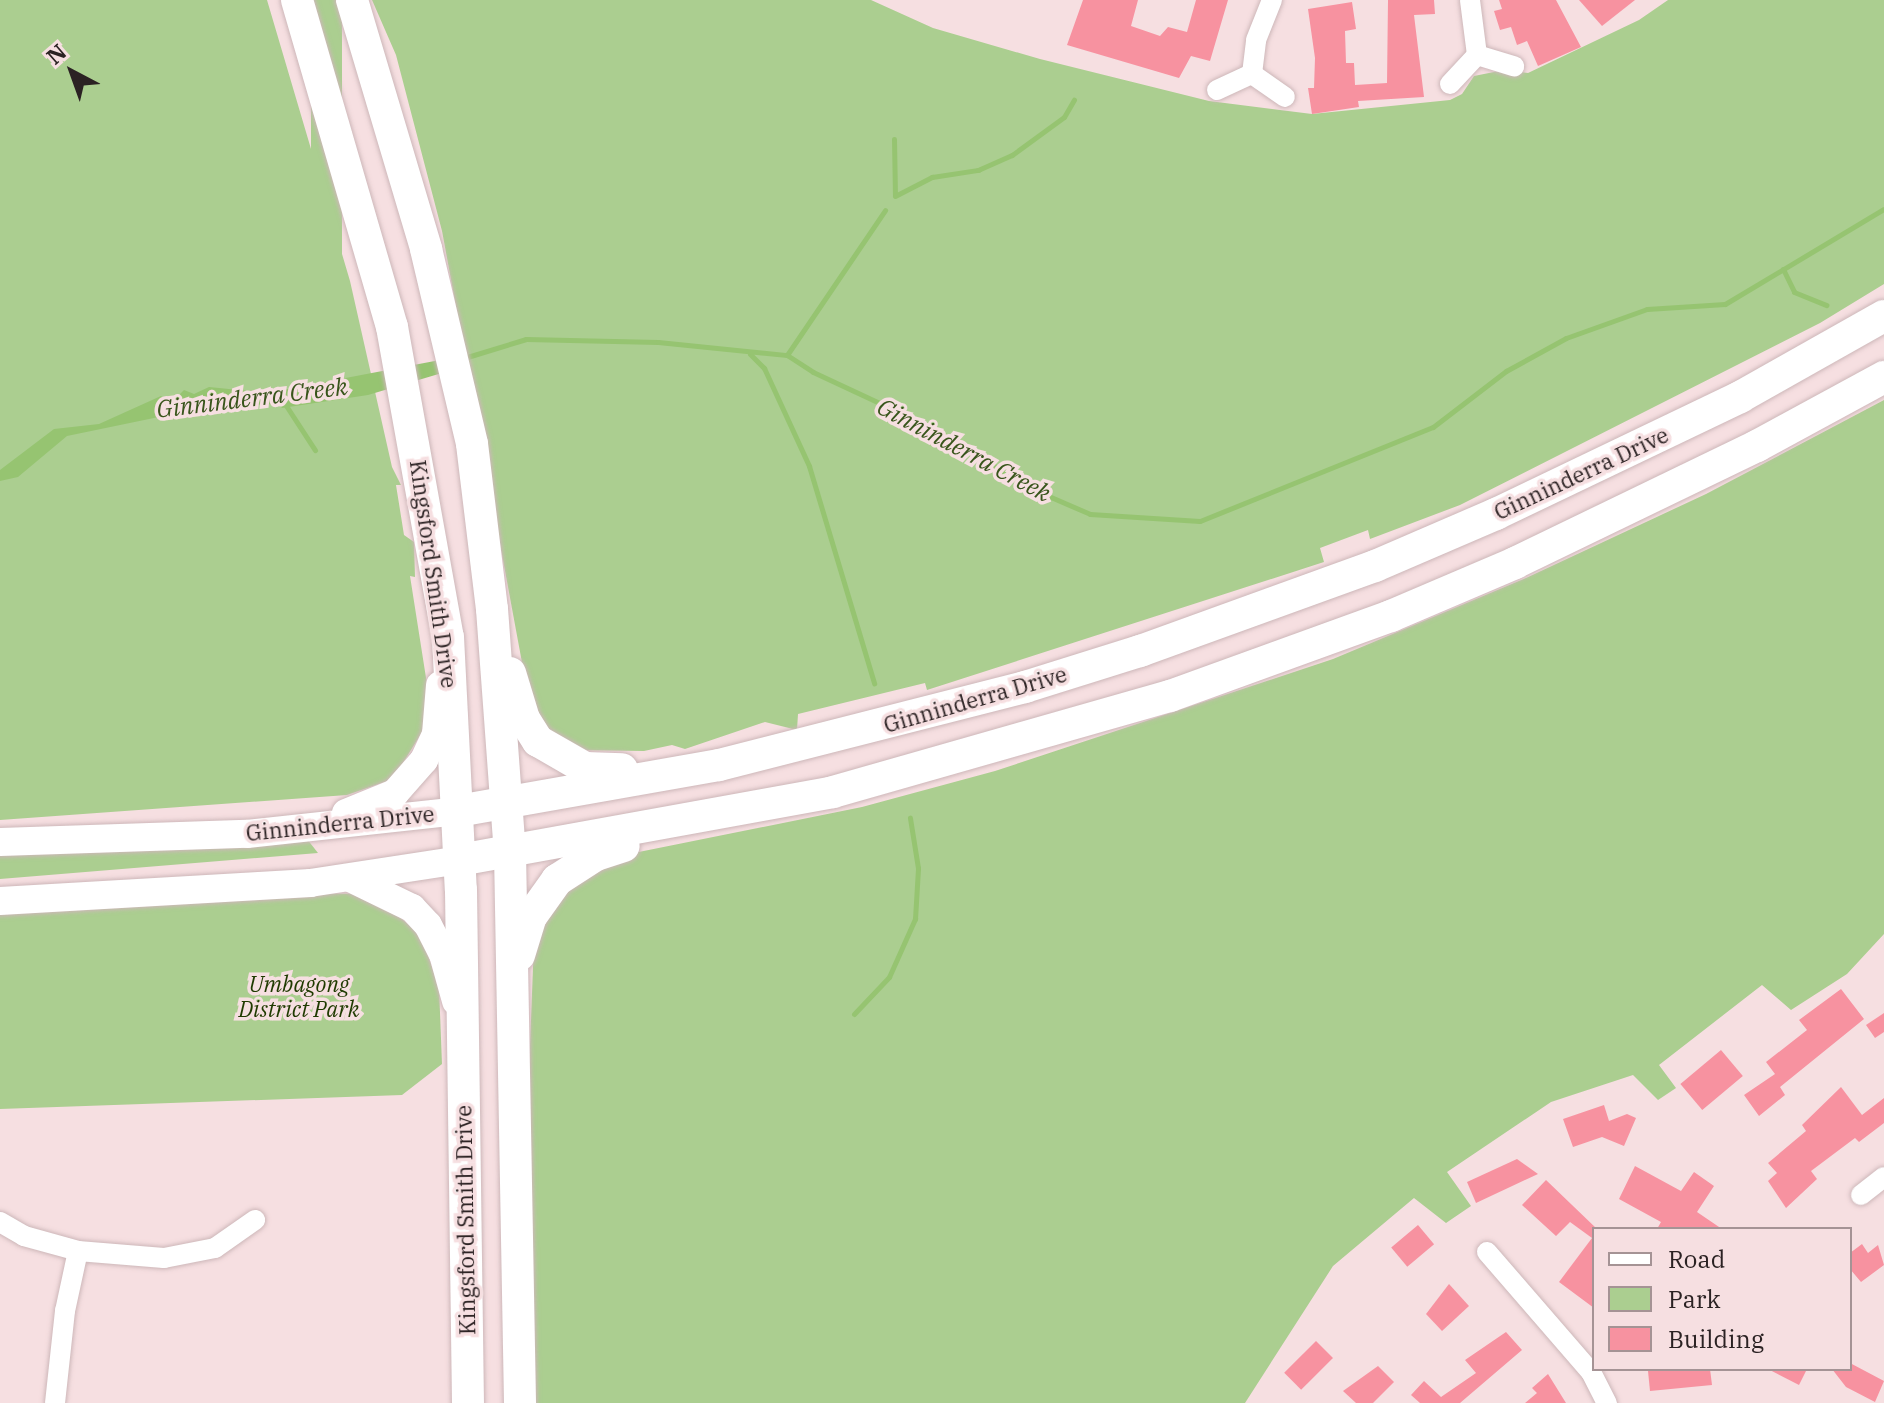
<!DOCTYPE html>
<html>
<head>
<meta charset="utf-8">
<style>
	body { margin:0 }
	#map { position:relative; width:1884px; height:1403px; overflow:hidden; background:#f6dfe1; font-family:"IBM Plex Serif",serif }
	div>[style] { position:absolute }
	[style*='--x'] { left:calc(var(--x)*1px); top:calc(var(--y)*1px); width:calc(var(--w)*1px); rotate:calc(var(--a)*1deg) }
	.green>* { inset:0; background:#abce90; transform-origin:0 0 }
	.water>* { inset:0; background:#96c471 }
	.stream>* { height:5px; margin:-2.5px; padding:0 2.5px; transform-origin:2.5px; border-radius:2.5px; background:#96c471 }
	.building>* { inset:0; background:#f792a0; transform-origin:0 0 }
	.roads { filter:drop-shadow(0 0 2px #cdb7b9) drop-shadow(0 0 2px #cdb7b9) }
	.street>* { height:20px; margin:-10px; padding:0 10px; transform-origin:10px; border-radius:10px; background:#fff }
	.secondary>* { height:28px; margin:-14px; padding:0 14px; transform-origin:14px; border-radius:14px; background:#fff }
	.primary>* { height:32px; margin:-16px; padding:0 16px; transform-origin:16px; border-radius:16px; background:#fff }
	span { translate:-50% -50%; white-space:nowrap; text-align:center; line-height:1.15; -webkit-text-stroke:7px #f6dfe1; paint-order:stroke }
	.street-label { font-size:22px; color:#2b2223 }
	.park-label { font-size:22px; color:#1f3a00; font-style:italic }
	.water-label { font-size:24px; color:#38551b; font-style:italic }
	.legend { position:absolute; left:1592px; top:1227px; width:260px; height:144px; box-sizing:border-box; background:#f6dfe1; border:2px solid #a59395; margin:0; padding:10px 14px; list-style:none; font-size:24px; color:#2b2223 }
	.legend li { display:flex; align-items:center; gap:16px; height:40px }
	.legend b { width:40px; border:2px solid #a59395 }
	.north { position:absolute; left:32px; top:32px; width:80px; height:80px; -webkit-text-stroke:6px #f6dfe1; paint-order:stroke; rotate:319deg; font-size:22px; font-weight:700; line-height:32px; text-align:center; color:#2b2223 }
	.north::after { content:''; display:block; margin:auto; width:28px; height:36px; background:#2b2223; clip-path:polygon(50% 0,100% 100%,50% 72%,0 100%) }
</style>
</head>
<body>
<div id="map">
	<div class="green">
		<div style="clip-path:polygon(0 0,267px 0,350px 281px,392px 467px,401px 485px,396px 485px,404px 535px,414px 542px,415px 577px,410px 576px,432px 716px,393px 779px,347px 795px,0 820px)"></div>
		<div style="left:311px;top:0;width:31px;height:281px"></div>
		<div style="clip-path:polygon(372px 0,871px 0,933px 28px,1040px 59px,1209px 101px,1312px 114px,1450px 100px,1462px 94px,1474px 76px,1504px 70px,1528px 73px,1639px 20px,1668px 0,1884px 0,1884px 284px,1820px 323px,1460px 505px,1370px 539px,1368px 530px,1320px 548px,1324px 562px,927px 690px,925px 683px,798px 714px,797px 730px,765px 722px,685px 749px,672px 745px,644px 751px,569px 750px,531px 711px,442px 231px,396px 55px)"></div>
		<div style="clip-path:polygon(1884px 400px,1884px 934px,1847px 974px,1791px 1010px,1762px 985px,1659px 1065px,1676px 1088px,1658px 1100px,1633px 1075px,1551px 1102px,1447px 1172px,1471px 1206px,1446px 1223px,1414px 1198px,1333px 1266px,1245px 1403px,535px 1403px,528px 1099px,534px 941px,552px 892px,609px 858px,862px 807px,995px 771px,1333px 659px,1526px 578px,1706px 494px)"></div>
		<div style="clip-path:polygon(307px 839px,318px 853px,0 879px,0 849px)"></div>
		<div style="clip-path:polygon(304px 893px,359px 894px,378px 901px,420px 933px,439px 987px,442px 1064px,402px 1095px,0 1109px,0 908px)"></div>
	</div>
	<div class="water">
		<div style="clip-path:polygon(440px 360px,442px 373px,368px 395px,282px 408px,278px 404px,207px 407px,67px 436px,18px 477px,0 481px,0 470px,54px 429px,99px 424px,161px 396px,170px 404px,184px 390px,194px 394px,209px 387px,267px 393px)"></div>
	</div>
	<div class="stream">
		<div style="--x:894;--y:139;--w:56;--a:89"></div>
		<div style="--x:895;--y:196;--w:42;--a:-27.2"></div>
		<div style="--x:932;--y:177;--w:47;--a:-8.7"></div>
		<div style="--x:978;--y:170;--w:37;--a:-24"></div>
		<div style="--x:1012;--y:155;--w:64;--a:-36.2"></div>
		<div style="--x:1064;--y:117;--w:20;--a:-60"></div>
		<div style="--x:1783;--y:269;--w:25;--a:64"></div>
		<div style="--x:1794;--y:292;--w:35;--a:22"></div>
		<div style="--x:750;--y:354;--w:20;--a:45"></div>
		<div style="--x:764;--y:368;--w:108;--a:65.3"></div>
		<div style="--x:809;--y:466;--w:227;--a:73.3"></div>
		<div style="--x:787;--y:355;--w:175;--a:-55.9"></div>
		<div style="--x:464;--y:358;--w:65;--a:-17"></div>
		<div style="--x:526;--y:339;--w:132;--a:1.3"></div>
		<div style="--x:658;--y:342;--w:130;--a:5.8"></div>
		<div style="--x:787;--y:355;--w:31;--a:33"></div>
		<div style="--x:813;--y:372;--w:132;--a:25"></div>
		<div style="--x:933;--y:428;--w:114;--a:31.7"></div>
		<div style="--x:1030;--y:488;--w:65;--a:23.4"></div>
		<div style="--x:1090;--y:514;--w:110;--a:3.6"></div>
		<div style="--x:1200;--y:521;--w:251;--a:-22"></div>
		<div style="--x:1433;--y:427;--w:92;--a:-37.5"></div>
		<div style="--x:1506;--y:371;--w:68;--a:-28.8"></div>
		<div style="--x:1566;--y:338;--w:86;--a:-19.7"></div>
		<div style="--x:1647;--y:309;--w:78;--a:-3.7"></div>
		<div style="--x:1725;--y:304;--w:185;--a:-30.9"></div>
		<div style="--x:285;--y:404;--w:55;--a:56.9"></div>
		<div style="--x:854;--y:1014;--w:51;--a:-46.6"></div>
		<div style="--x:889;--y:977;--w:64;--a:-65.9"></div>
		<div style="--x:915;--y:919;--w:51;--a:-86.6"></div>
		<div style="--x:918;--y:868;--w:51;--a:-99.1"></div>
	</div>
	<div class="building">
		<div style="clip-path:polygon(1083px 0,1138px 0,1131px 26px,1160px 36px,1168px 27px,1187px 32px,1196px 0,1228px 0,1210px 61px,1191px 56px,1179px 78px,1067px 45px)"></div>
		<div style="clip-path:polygon(1388px 0,1434px 0,1435px 14px,1414px 15px,1424px 97px,1358px 101px,1359px 107px,1312px 114px,1308px 88px,1314px 88px,1315px 58px,1308px 9px,1352px 2px,1356px 29px,1345px 31px,1346px 63px,1354px 63px,1355px 85px,1387px 83px)"></div>
		<div style="clip-path:polygon(1499px 0,1556px 0,1581px 47px,1538px 66px,1527px 41px,1517px 45px,1511px 27px,1500px 30px,1494px 11px,1502px 9px)"></div>
		<div style="clip-path:polygon(1579px 0,1635px 0,1602px 26px)"></div>
		<div style="clip-path:polygon(1841px 989px,1864px 1019px,1780px 1087px,1785px 1095px,1759px 1116px,1744px 1095px,1775px 1074px,1766px 1062px,1807px 1030px,1799px 1020px)"></div>
		<div style="clip-path:polygon(1884px 1013px,1884px 1032px,1875px 1038px,1866px 1025px)"></div>
		<div style="left:1721px;top:1050px;width:34px;height:53px;rotate:50deg"></div>
		<div style="clip-path:polygon(1841px 1087px,1862px 1115px,1884px 1098px,1884px 1123px,1859px 1142px,1855px 1138px,1811px 1171px,1817px 1179px,1786px 1208px,1768px 1181px,1777px 1173px,1768px 1163px,1806px 1131px,1802px 1125px)"></div>
		<div style="clip-path:polygon(1604px 1105px,1609px 1121px,1627px 1114px,1636px 1118px,1624px 1146px,1602px 1137px,1573px 1147px,1563px 1119px)"></div>
		<div style="clip-path:polygon(1517px 1159px,1538px 1174px,1476px 1203px,1467px 1182px)"></div>
		<div style="clip-path:polygon(1635px 1166px,1681px 1191px,1694px 1172px,1714px 1186px,1697px 1212px,1722px 1229px,1657px 1229px,1661px 1222px,1619px 1199px)"></div>
		<div style="clip-path:polygon(1546px 1180px,1597px 1229px,1594px 1308px,1559px 1282px,1592px 1238px,1570px 1222px,1556px 1236px,1522px 1205px)"></div>
		<div style="left:1418px;top:1225px;width:25px;height:35px;rotate:50deg"></div>
		<div style="clip-path:polygon(1862px 1244px,1868px 1253px,1878px 1245px,1884px 1265px,1861px 1282px,1850px 1269px,1850px 1253px)"></div>
		<div style="clip-path:polygon(1449px 1284px,1469px 1306px,1442px 1331px,1426px 1314px)"></div>
		<div style="clip-path:polygon(1506px 1332px,1522px 1350px,1460px 1403px,1420px 1403px,1411px 1395px,1424px 1381px,1441px 1397px,1476px 1373px,1465px 1360px)"></div>
		<div style="left:1316px;top:1341px;width:24px;height:45px;rotate:45deg"></div>
		<div style="clip-path:polygon(1850px 1363px,1884px 1381px,1875px 1402px,1846px 1387px,1832px 1369px,1850px 1369px)"></div>
		<div style="clip-path:polygon(1378px 1366px,1394px 1382px,1373px 1403px,1356px 1403px,1343px 1391px)"></div>
		<div style="clip-path:polygon(1710px 1369px,1712px 1385px,1650px 1391px,1648px 1371px)"></div>
		<div style="clip-path:polygon(1768px 1369px,1807px 1369px,1799px 1385px)"></div>
		<div style="clip-path:polygon(1548px 1374px,1566px 1403px,1525px 1403px,1537px 1393px,1532px 1388px)"></div>
	</div>
	<div class="roads">
		<div class="street">
			<div style="--x:1477;--y:55;--w:39;--a:17"></div>
			<div style="--x:1252;--y:74;--w:40;--a:34.9"></div>
			<div style="--x:1450;--y:84;--w:40;--a:-47"></div>
			<div style="--x:1477;--y:55;--w:55;--a:-97.3"></div>
			<div style="--x:1217;--y:90;--w:38;--a:-25"></div>
			<div style="--x:1252;--y:74;--w:34;--a:-83"></div>
			<div style="--x:1256;--y:40;--w:43;--a:-68.2"></div>
			<div style="--x:1861;--y:1195;--w:29;--a:-38"></div>
			<div style="--x:0;--y:1222;--w:28;--a:30"></div>
			<div style="--x:24;--y:1236;--w:56;--a:15.5"></div>
			<div style="--x:78;--y:1251;--w:86;--a:4.7"></div>
			<div style="--x:164;--y:1258;--w:52;--a:-11.1"></div>
			<div style="--x:215;--y:1248;--w:49;--a:-35"></div>
			<div style="--x:1487;--y:1252;--w:159;--a:49.1"></div>
			<div style="--x:1591;--y:1372;--w:35;--a:63"></div>
			<div style="--x:55;--y:1403;--w:93;--a:-83.8"></div>
			<div style="--x:65;--y:1311;--w:61;--a:-77.8"></div>
		</div>
		<div class="secondary">
			<div style="--x:346;--y:813;--w:53;--a:-22.2"></div>
			<div style="--x:395;--y:793;--w:44;--a:-48.7"></div>
			<div style="--x:424;--y:760;--w:29;--a:-65"></div>
			<div style="--x:436;--y:734;--w:49;--a:-85.3"></div>
			<div style="--x:0;--y:842;--w:247;--a:-1.9"></div>
			<div style="--x:247;--y:834;--w:212;--a:-6.2"></div>
			<div style="--x:350;--y:878;--w:69;--a:25.8"></div>
			<div style="--x:412;--y:908;--w:23;--a:47"></div>
			<div style="--x:428;--y:925;--w:33;--a:63"></div>
			<div style="--x:443;--y:954;--w:49;--a:74.5"></div>
			<div style="--x:0;--y:901;--w:311;--a:-3.3"></div>
			<div style="--x:310;--y:883;--w:152;--a:-8.7"></div>
		</div>
		<div class="primary">
			<div style="--x:297;--y:0;--w:341;--a:73.8"></div>
			<div style="--x:392;--y:327;--w:315;--a:79.8"></div>
			<div style="--x:448;--y:637;--w:253;--a:87.1"></div>
			<div style="--x:461;--y:890;--w:513;--a:89.22"></div>
			<div style="--x:352;--y:0;--w:260;--a:73.4"></div>
			<div style="--x:426;--y:249;--w:200;--a:76.7"></div>
			<div style="--x:472;--y:444;--w:166;--a:83.1"></div>
			<div style="--x:492;--y:609;--w:244;--a:85.8"></div>
			<div style="--x:510;--y:852;--w:551;--a:88.96"></div>
			<div style="--x:510;--y:673;--w:48;--a:73.1"></div>
			<div style="--x:524;--y:719;--w:26;--a:58"></div>
			<div style="--x:538;--y:741;--w:54;--a:29.9"></div>
			<div style="--x:585;--y:768;--w:37;--a:2"></div>
			<div style="--x:458;--y:811;--w:265;--a:-10"></div>
			<div style="--x:719;--y:765;--w:316;--a:-14.3"></div>
			<div style="--x:1025;--y:687;--w:121;--a:-17.4"></div>
			<div style="--x:1140;--y:651;--w:250;--a:-19.9"></div>
			<div style="--x:1375;--y:566;--w:132;--a:-23.3"></div>
			<div style="--x:1496;--y:514;--w:271;--a:-25.6"></div>
			<div style="--x:1740;--y:397;--w:165;--a:-29.4"></div>
			<div style="--x:460;--y:860;--w:379;--a:-10.3"></div>
			<div style="--x:833;--y:792;--w:350;--a:-15.9"></div>
			<div style="--x:1170;--y:696;--w:235;--a:-19.9"></div>
			<div style="--x:1391;--y:616;--w:135;--a:-23.1"></div>
			<div style="--x:1515;--y:563;--w:269;--a:-25.8"></div>
			<div style="--x:1757;--y:446;--w:145;--a:-28.5"></div>
			<div style="--x:519;--y:955;--w:39;--a:-73"></div>
			<div style="--x:530;--y:918;--w:47;--a:-54.6"></div>
			<div style="--x:557;--y:880;--w:46;--a:-32.7"></div>
			<div style="--x:596;--y:855;--w:29;--a:-18"></div>
		</div>
	</div>
	<div class="street-label">
		<span style="left:1581px;top:473px;rotate:-25deg">Ginninderra Drive</span>
		<span style="left:434px;top:574px;rotate:82deg">Kingsford Smith Drive</span>
		<span style="left:975px;top:699px;rotate:-16deg">Ginninderra Drive</span>
		<span style="left:340px;top:823px;rotate:-6deg">Ginninderra Drive</span>
		<span style="left:465px;top:1220px;rotate:-91deg">Kingsford Smith Drive</span>
	</div>
	<div class="park-label">
		<span style="left:299px;top:996px">Umbagong<br>District Park</span>
	</div>
	<div class="water-label">
		<span style="left:252px;top:398px;rotate:-7deg">Ginninderra Creek</span>
		<span style="left:964px;top:450px;rotate:28deg">Ginninderra Creek</span>
	</div>
	<ul class="legend">
	<li><b style="height:10px;background:#fff"></b>Road</li>
	<li><b style="height:22px;background:#abce90"></b>Park</li>
	<li><b style="height:22px;background:#f792a0"></b>Building</li>
	</ul>
	<div class="north">N</div>
</div>
</body>
</html>
